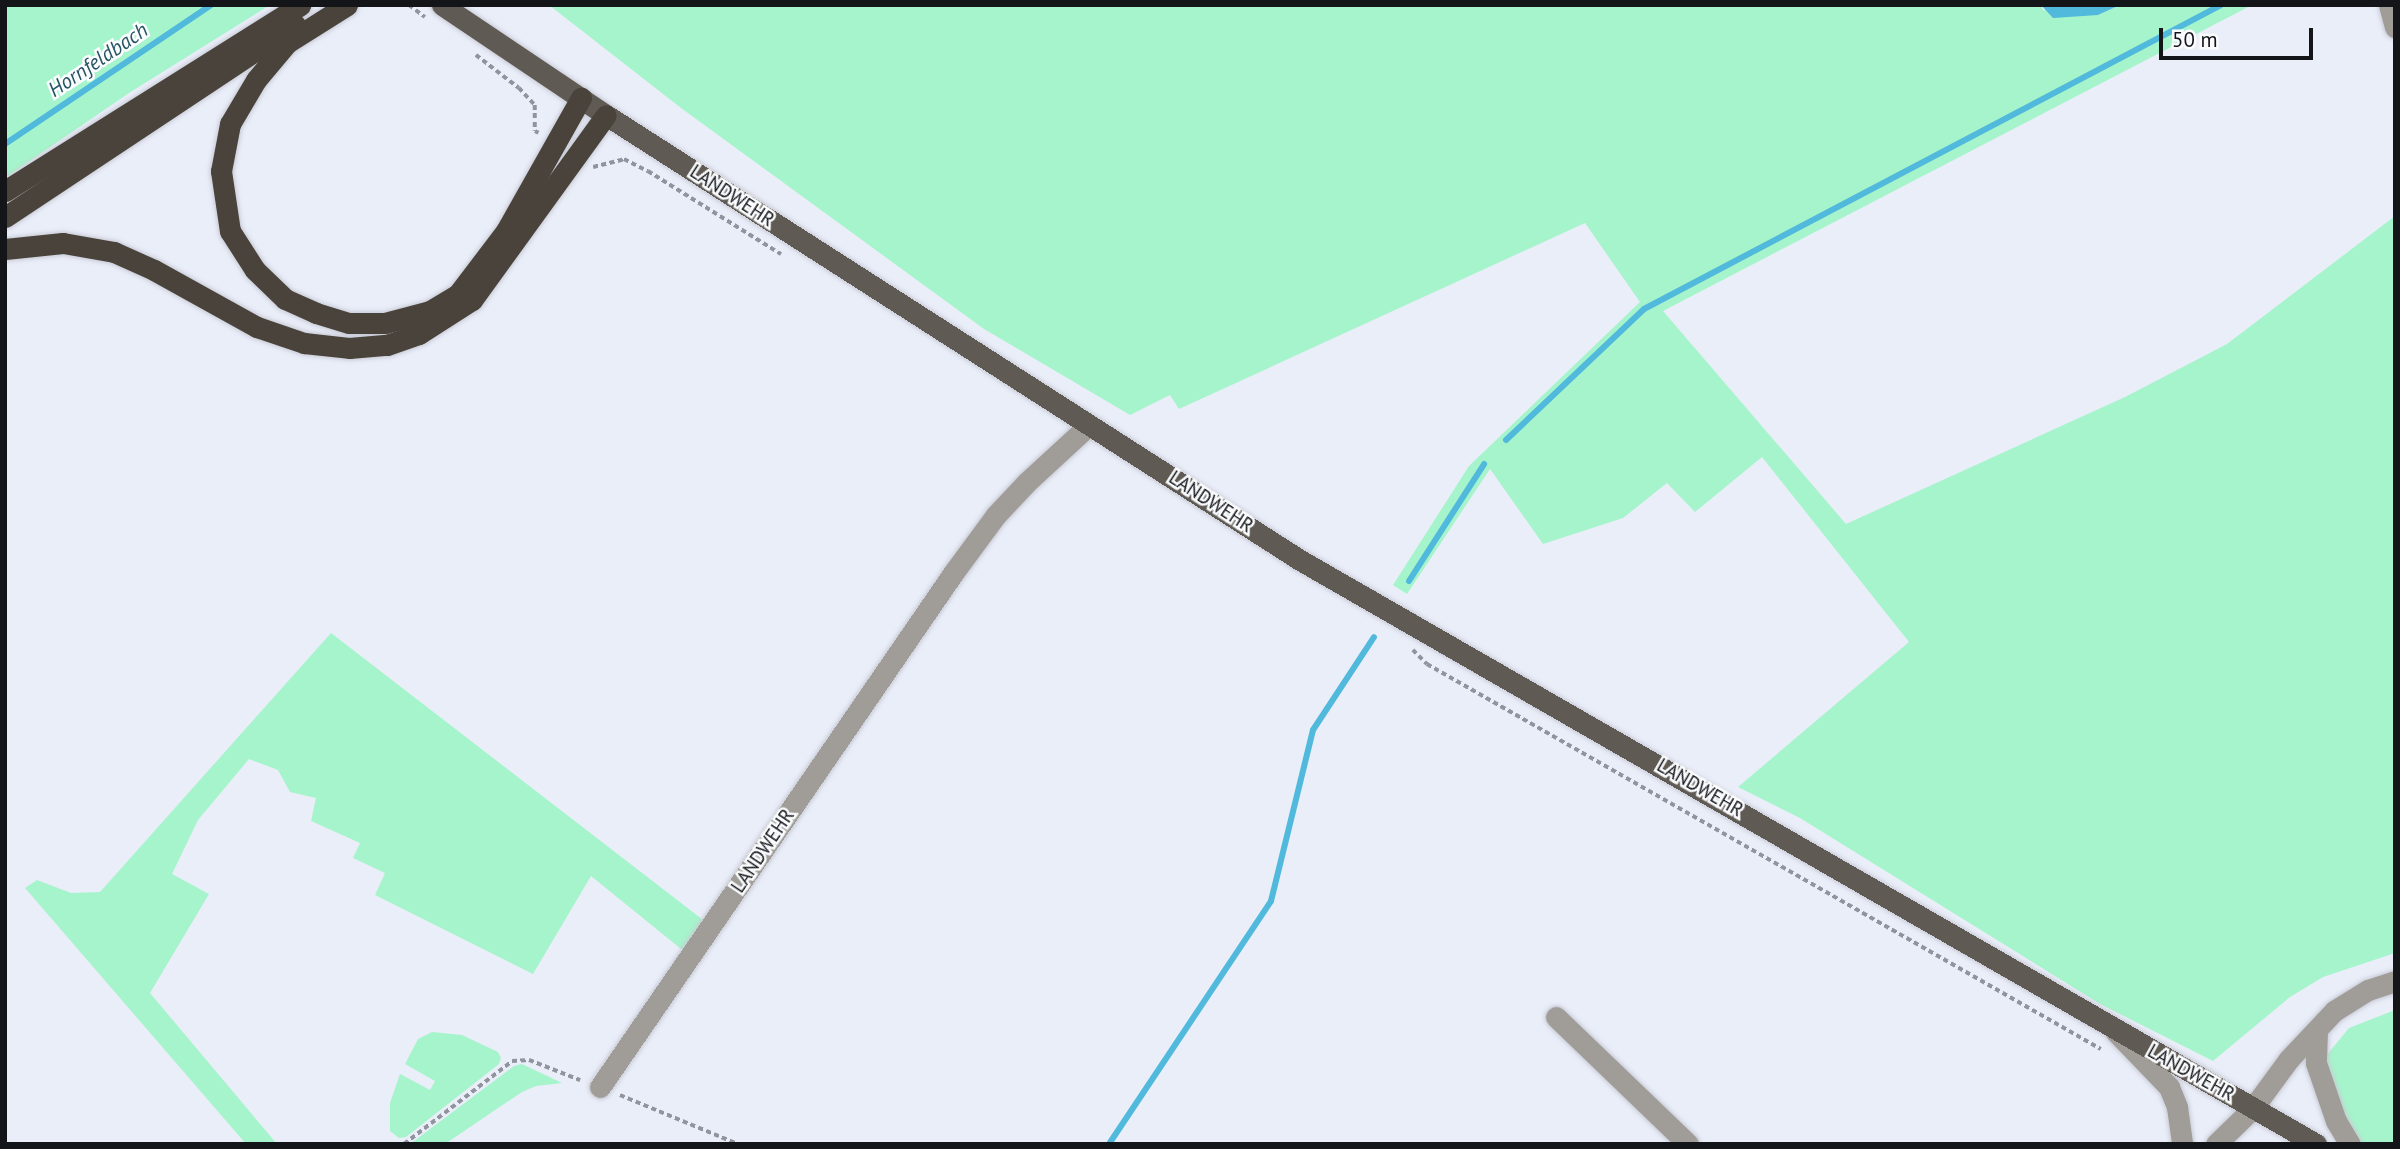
<!DOCTYPE html>
<html>
<head>
<meta charset="utf-8">
<style>
	body { margin:0 }
	#map { position:relative; width:2400px; height:1149px; overflow:hidden; background:#eaeef9; font-family:"PT Sans",sans-serif }
	div>[style] { position:absolute }
	[style*='--x'] { left:calc(var(--x)*1px); top:calc(var(--y)*1px); width:calc(var(--w)*1px); rotate:calc(var(--a)*1deg) }
	.green>* { inset:0; background:#a6f4cb }
	.water>* { inset:0; background:#50b9dc }
	.stream>* { height:6px; margin:-3px; padding:0 3px; transform-origin:3px; border-radius:3px; background:#50b9dc }
	.path>* { height:3.5px; margin-top:-1.75px; transform-origin:0; background:repeating-linear-gradient(90deg,#91949c 0 5px,transparent 0 8.5px) }
	.roads { filter:drop-shadow(0 0 2px #c8cbd5) drop-shadow(0 0 2px #c8cbd5) }
	.minor>* { height:21px; margin:-10.5px; padding:0 10.5px; transform-origin:10.5px; border-radius:10.5px; background:#a09d98 }
	.major>* { height:21px; margin:-10.5px; padding:0 10.5px; transform-origin:10.5px; border-radius:10.5px; background:#5f5a53 }
	.highway>* { height:21px; margin:-10.5px; padding:0 10.5px; transform-origin:10.5px; border-radius:10.5px; background:#49433b }
	span { translate:-50% -50%; white-space:nowrap; text-align:center; line-height:1.15; -webkit-text-stroke:5px #fbfcfe; paint-order:stroke }
	.street-label { font-size:19px; color:#141519 }
	.water-label { font-size:21px; color:#275463; font-style:italic }
	.frame { position:absolute; inset:0; border:7px solid #141519; pointer-events:none }
	.scale { position:absolute; left:2159px; top:28px; width:154px; height:32px; box-sizing:border-box; border:4px solid #141519; border-top:0; padding-left:9px; font-size:21px; line-height:24px; white-space:nowrap; color:#141519; -webkit-text-stroke:5px #fbfcfe; paint-order:stroke }
</style>
</head>
<body>
<div id="map">
	<div class="green">
		<div style="clip-path:polygon(5px 5px,270px 5px,129px 93px,5px 178px)"></div>
		<div style="clip-path:polygon(549px 5px,2041px 5px,2043px 10px,2098px 15px,2120px 5px,2252px 5px,1663px 311px,1846px 524px,2125px 397px,2227px 344px,2395px 216px,2395px 953px,2323px 977px,2290px 997px,2213px 1061px,2100px 1004px,1800px 818px,1738px 787px,1909px 642px,1762px 457px,1695px 512px,1667px 483px,1623px 518px,1543px 544px,1490px 469px,1407px 594px,1393px 585px,1469px 466px,1640px 302px,1585px 223px,1179px 409px,1170px 395px,1130px 415px,984px 329px,681px 108px)"></div>
		<div style="clip-path:polygon(331px 633px,707px 923px,686px 953px,591px 876px,533px 974px,375px 895px,385px 873px,353px 858px,360px 843px,311px 821px,316px 798px,290px 792px,278px 770px,249px 759px,198px 820px,172px 874px,209px 894px,150px 993px,277px 1144px,246px 1144px,25px 888px,37px 880px,71px 893px,100px 892px)"></div>
		<div style="clip-path:polygon(2395px 1010px,2395px 1144px,2362px 1144px,2336px 1106px,2327px 1077px,2326px 1056px,2349px 1028px)"></div>
		<div style="clip-path:polygon(432px 1032px,462px 1035px,498px 1052px,501px 1058px,499px 1064px,406px 1137px,399px 1138px,390px 1131px,390px 1103px,400px 1074px,430px 1090px,435px 1081px,405px 1064px,418px 1039px)"></div>
		<div style="clip-path:polygon(522px 1064px,562px 1083px,536px 1086px,522px 1092px,445px 1144px,410px 1144px,514px 1066px)"></div>
	</div>
	<div class="water">
		<div style="clip-path:polygon(2041px 5px,2120px 5px,2098px 15px,2053px 18px)"></div>
	</div>
	<div class="stream">
		<div style="--x:5;--y:144;--w:249;--a:-34"></div>
		<div style="--x:1506;--y:440;--w:190;--a:-43.5"></div>
		<div style="--x:1644;--y:309;--w:652;--a:-27.78"></div>
		<div style="--x:1409;--y:581;--w:139;--a:-57.3"></div>
		<div style="--x:1109;--y:1144;--w:292;--a:-56.3"></div>
		<div style="--x:1271;--y:901;--w:176;--a:-76.2"></div>
		<div style="--x:1313;--y:730;--w:111;--a:-56.7"></div>
	</div>
	<div class="path">
		<div style="--x:409;--y:5;--w:20;--a:37"></div>
		<div style="--x:476;--y:55;--w:54;--a:37.5"></div>
		<div style="--x:519;--y:88;--w:23;--a:47"></div>
		<div style="--x:535;--y:105;--w:26;--a:90"></div>
		<div style="--x:535;--y:131;--w:4;--a:27"></div>
		<div style="--x:593;--y:167;--w:32;--a:-14"></div>
		<div style="--x:624;--y:159;--w:27;--a:27"></div>
		<div style="--x:648;--y:171;--w:157;--a:32"></div>
		<div style="--x:1413;--y:650;--w:20;--a:45"></div>
		<div style="--x:1427;--y:664;--w:776;--a:29.74"></div>
		<div style="--x:620;--y:1095;--w:128;--a:22.6"></div>
		<div style="--x:404;--y:1144;--w:136;--a:-37.5"></div>
		<div style="--x:512;--y:1061;--w:17;--a:-3"></div>
		<div style="--x:529;--y:1060;--w:55;--a:21.4"></div>
	</div>
	<div class="roads">
		<div class="minor">
			<div style="--x:2389;--y:5;--w:23;--a:75"></div>
			<div style="--x:1556;--y:1017;--w:183;--a:43.9"></div>
			<div style="--x:2115;--y:1031;--w:78;--a:46"></div>
			<div style="--x:2169;--y:1087;--w:22;--a:68"></div>
			<div style="--x:2177;--y:1107;--w:37;--a:82"></div>
			<div style="--x:2317;--y:1031;--w:32;--a:92"></div>
			<div style="--x:2316;--y:1063;--w:61;--a:71"></div>
			<div style="--x:2336;--y:1121;--w:27;--a:59"></div>
			<div style="--x:600;--y:1087;--w:625;--a:-55.5"></div>
			<div style="--x:954;--y:572;--w:71;--a:-53.6"></div>
			<div style="--x:996;--y:515;--w:45;--a:-46.8"></div>
			<div style="--x:1027;--y:482;--w:84;--a:-42.6"></div>
			<div style="--x:2216;--y:1144;--w:52;--a:-44.2"></div>
			<div style="--x:2253;--y:1108;--w:61;--a:-53.7"></div>
			<div style="--x:2289;--y:1059;--w:66;--a:-46.8"></div>
			<div style="--x:2334;--y:1011;--w:40;--a:-32"></div>
			<div style="--x:2368;--y:990;--w:28;--a:-18"></div>
		</div>
		<div class="major">
			<div style="--x:442;--y:5;--w:197;--a:33.9"></div>
			<div style="--x:606;--y:115;--w:824;--a:32.67"></div>
			<div style="--x:1300;--y:560;--w:1172;--a:29.89"></div>
		</div>
		<div class="highway">
			<div style="--x:347;--y:5;--w:71;--a:147.7"></div>
			<div style="--x:287;--y:43;--w:48;--a:130"></div>
			<div style="--x:256;--y:80;--w:51;--a:120.6"></div>
			<div style="--x:230;--y:124;--w:48;--a:100.8"></div>
			<div style="--x:221;--y:171;--w:61;--a:81.5"></div>
			<div style="--x:230;--y:231;--w:46;--a:57.3"></div>
			<div style="--x:255;--y:270;--w:42;--a:44"></div>
			<div style="--x:285;--y:299;--w:34;--a:24"></div>
			<div style="--x:316;--y:313;--w:34;--a:17"></div>
			<div style="--x:349;--y:323;--w:36;--a:0"></div>
			<div style="--x:385;--y:323;--w:47;--a:-14.9"></div>
			<div style="--x:430;--y:311;--w:33;--a:-31"></div>
			<div style="--x:458;--y:294;--w:79;--a:-52.7"></div>
			<div style="--x:506;--y:231;--w:153;--a:-60.6"></div>
			<div style="--x:5;--y:191;--w:349;--a:-32.2"></div>
			<div style="--x:5;--y:217;--w:348;--a:-33.6"></div>
			<div style="--x:5;--y:249;--w:58;--a:-5.9"></div>
			<div style="--x:63;--y:243;--w:52;--a:10"></div>
			<div style="--x:114;--y:252;--w:44;--a:24.2"></div>
			<div style="--x:154;--y:270;--w:118;--a:29"></div>
			<div style="--x:257;--y:327;--w:50;--a:18.8"></div>
			<div style="--x:304;--y:343;--w:45;--a:6.3"></div>
			<div style="--x:349;--y:348;--w:38;--a:-5"></div>
			<div style="--x:387;--y:345;--w:34;--a:-19"></div>
			<div style="--x:419;--y:334;--w:63;--a:-32.7"></div>
			<div style="--x:472;--y:300;--w:228;--a:-54.1"></div>
		</div>
	</div>
	<div class="street-label">
		<span style="left:732px;top:196px;rotate:33deg">LANDWEHR</span>
		<span style="left:1211px;top:502px;rotate:33deg">LANDWEHR</span>
		<span style="left:1700px;top:788px;rotate:30deg">LANDWEHR</span>
		<span style="left:763px;top:851px;rotate:-56deg">LANDWEHR</span>
		<span style="left:2191px;top:1073px;rotate:29deg">LANDWEHR</span>
	</div>
	<div class="water-label">
		<span style="left:98px;top:60px;rotate:-34deg">Hornfeldbach</span>
	</div>
	<div class="frame"></div>
	<div class="scale">50 m</div>
</div>
</body>
</html>
